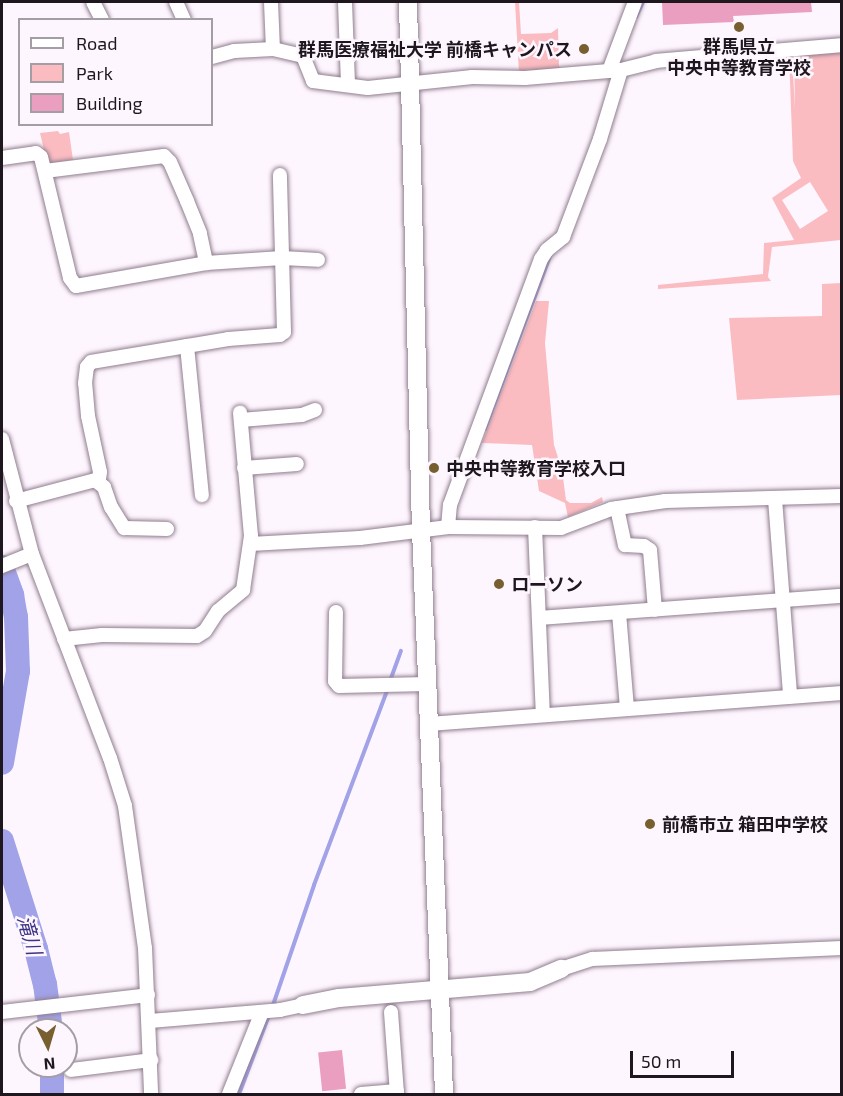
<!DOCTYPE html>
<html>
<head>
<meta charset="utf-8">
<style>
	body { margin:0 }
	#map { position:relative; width:843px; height:1096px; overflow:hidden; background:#fef6fe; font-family:"Exo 2","Noto Sans JP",sans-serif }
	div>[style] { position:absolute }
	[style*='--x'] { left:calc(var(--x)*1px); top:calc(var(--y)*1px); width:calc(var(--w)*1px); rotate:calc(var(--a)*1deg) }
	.green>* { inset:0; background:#fbbcc1 }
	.stream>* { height:4px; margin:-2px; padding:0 2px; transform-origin:2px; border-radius:2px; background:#a1a2e7 }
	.river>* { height:24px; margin:-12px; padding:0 12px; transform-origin:12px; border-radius:12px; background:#a1a2e7 }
	.building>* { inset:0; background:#ea9fc1; transform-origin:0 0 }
	.roads { filter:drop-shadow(0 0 2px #907d8f) drop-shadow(0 0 2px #907d8f) }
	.street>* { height:14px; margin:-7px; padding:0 7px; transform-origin:7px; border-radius:7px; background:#fff }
	.secondary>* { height:18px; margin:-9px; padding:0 9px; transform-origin:9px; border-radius:9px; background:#fff }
	.dots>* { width:16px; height:16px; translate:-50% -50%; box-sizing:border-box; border:3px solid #fef6fe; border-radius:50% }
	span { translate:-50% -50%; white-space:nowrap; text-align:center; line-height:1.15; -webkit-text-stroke:5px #fef6fe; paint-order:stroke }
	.poi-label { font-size:18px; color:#1e171e; font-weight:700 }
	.right { translate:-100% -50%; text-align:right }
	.left { translate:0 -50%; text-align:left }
	.water-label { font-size:20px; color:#3c3585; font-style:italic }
	.frame { position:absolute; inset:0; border:3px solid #1e171e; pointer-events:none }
	.legend { position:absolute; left:18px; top:18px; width:195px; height:108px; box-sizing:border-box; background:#fef6fe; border:2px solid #a49da4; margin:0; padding:8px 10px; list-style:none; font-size:18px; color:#1e171e }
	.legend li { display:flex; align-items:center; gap:12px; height:30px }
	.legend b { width:30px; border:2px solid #a49da4 }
	.north { position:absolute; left:18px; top:1018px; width:60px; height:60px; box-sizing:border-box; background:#fef6fe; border:2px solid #a49da4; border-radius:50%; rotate:175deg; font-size:16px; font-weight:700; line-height:24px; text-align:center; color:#1e171e }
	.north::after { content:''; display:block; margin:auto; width:21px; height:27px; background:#785f30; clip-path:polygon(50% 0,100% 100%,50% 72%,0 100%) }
	.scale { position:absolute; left:630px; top:1051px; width:104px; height:27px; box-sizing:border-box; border:3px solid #1e171e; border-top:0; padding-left:8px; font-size:18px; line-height:21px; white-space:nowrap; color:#1e171e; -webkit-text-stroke:4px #fef6fe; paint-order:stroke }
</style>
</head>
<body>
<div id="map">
	<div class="green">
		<div style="clip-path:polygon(515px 2px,519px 2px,521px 34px,551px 33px,558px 28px,559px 66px,562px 70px,519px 73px)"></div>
		<div style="clip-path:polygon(evenodd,841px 50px,841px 240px,772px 247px,768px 277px,771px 281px,658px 289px,658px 285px,763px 274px,764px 243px,794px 240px,772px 198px,801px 178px,793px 161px,789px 55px,792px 54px,795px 109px,794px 54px,841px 50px,810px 182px,828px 211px,800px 229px,782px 200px,810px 182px)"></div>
		<div style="clip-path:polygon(58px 131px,60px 134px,69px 132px,73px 160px,52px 163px,46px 158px,40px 133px)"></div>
		<div style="clip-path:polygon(841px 283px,841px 395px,737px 400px,729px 318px,822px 316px,822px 284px)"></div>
		<div style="clip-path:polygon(536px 301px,549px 301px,545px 343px,554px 445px,562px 470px,566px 500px,570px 503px,591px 503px,602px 497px,603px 502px,568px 517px,565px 503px,539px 491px,532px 445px,482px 443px)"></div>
	</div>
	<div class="stream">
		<div style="--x:636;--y:17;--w:17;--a:-65"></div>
		<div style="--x:485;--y:429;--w:185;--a:-69.4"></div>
		<div style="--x:390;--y:681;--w:32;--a:-70"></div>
		<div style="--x:272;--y:1008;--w:130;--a:-71.1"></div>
		<div style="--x:314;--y:885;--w:210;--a:-69.4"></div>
		<div style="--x:239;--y:1094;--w:85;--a:-69.2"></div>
	</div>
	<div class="river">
		<div style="--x:2;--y:567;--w:30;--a:70"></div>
		<div style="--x:12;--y:595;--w:22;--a:80"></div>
		<div style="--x:16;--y:617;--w:54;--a:87.9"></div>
		<div style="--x:18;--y:671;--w:93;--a:99.9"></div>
		<div style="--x:2;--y:841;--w:113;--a:72.5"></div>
		<div style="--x:36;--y:949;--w:36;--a:76"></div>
		<div style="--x:45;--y:984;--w:46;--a:82.6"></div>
		<div style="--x:52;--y:1066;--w:28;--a:90"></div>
	</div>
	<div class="building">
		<div style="clip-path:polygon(662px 2px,811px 2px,812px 12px,733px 16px,734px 22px,663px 25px)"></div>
		<div style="left:342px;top:1050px;width:39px;height:24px;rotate:84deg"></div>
	</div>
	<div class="roads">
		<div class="street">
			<div style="--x:93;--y:2;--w:20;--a:63"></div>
			<div style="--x:176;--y:2;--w:20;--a:66"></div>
			<div style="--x:271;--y:2;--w:47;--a:87.6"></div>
			<div style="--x:345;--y:2;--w:83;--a:87.9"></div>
			<div style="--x:212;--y:57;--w:23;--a:-15"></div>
			<div style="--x:234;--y:51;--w:39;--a:-3"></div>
			<div style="--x:273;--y:49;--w:31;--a:13"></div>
			<div style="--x:303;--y:56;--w:27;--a:68"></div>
			<div style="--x:313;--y:81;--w:55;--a:7.3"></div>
			<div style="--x:368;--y:88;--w:105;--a:-6"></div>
			<div style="--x:472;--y:77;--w:53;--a:1.1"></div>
			<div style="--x:525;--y:78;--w:96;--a:-4.8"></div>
			<div style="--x:621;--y:70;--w:36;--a:-14"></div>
			<div style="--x:656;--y:61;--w:187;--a:-4.9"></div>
			<div style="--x:609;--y:71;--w:74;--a:-69.4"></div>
			<div style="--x:2;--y:158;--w:34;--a:-8"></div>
			<div style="--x:36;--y:153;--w:6;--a:39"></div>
			<div style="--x:41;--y:157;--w:124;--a:76.5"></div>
			<div style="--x:70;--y:278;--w:10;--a:53"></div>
			<div style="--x:76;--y:286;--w:132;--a:-10"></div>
			<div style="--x:206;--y:263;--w:76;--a:-3.8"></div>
			<div style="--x:282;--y:258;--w:36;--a:3"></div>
			<div style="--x:45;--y:171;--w:120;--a:-7.2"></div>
			<div style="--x:164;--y:156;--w:8;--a:45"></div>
			<div style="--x:170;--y:162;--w:43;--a:66.4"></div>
			<div style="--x:187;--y:201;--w:35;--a:68"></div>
			<div style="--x:200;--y:234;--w:30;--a:78"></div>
			<div style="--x:187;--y:346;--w:150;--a:84.3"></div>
			<div style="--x:241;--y:420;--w:61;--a:-4.7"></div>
			<div style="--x:302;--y:415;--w:14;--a:-21"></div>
			<div style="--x:2;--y:439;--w:119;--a:75.4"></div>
			<div style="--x:32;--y:554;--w:218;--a:69.1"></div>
			<div style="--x:110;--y:758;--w:50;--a:72.6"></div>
			<div style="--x:125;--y:806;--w:143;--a:82"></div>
			<div style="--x:145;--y:948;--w:146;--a:87.6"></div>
			<div style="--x:244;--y:468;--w:53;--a:-4.3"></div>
			<div style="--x:96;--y:481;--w:10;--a:37"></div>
			<div style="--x:104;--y:487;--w:21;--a:71"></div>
			<div style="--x:111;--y:507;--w:25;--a:58"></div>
			<div style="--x:124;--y:528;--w:43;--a:1.3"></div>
			<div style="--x:775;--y:499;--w:198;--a:85.6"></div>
			<div style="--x:16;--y:501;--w:86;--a:-14.8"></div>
			<div style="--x:99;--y:479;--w:7;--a:-82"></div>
			<div style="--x:100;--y:472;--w:57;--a:-102.1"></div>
			<div style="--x:88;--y:416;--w:33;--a:-95"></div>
			<div style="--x:85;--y:383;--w:16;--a:-83"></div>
			<div style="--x:87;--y:367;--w:6;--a:-51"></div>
			<div style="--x:91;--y:362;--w:139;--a:-9.5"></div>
			<div style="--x:228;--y:339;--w:52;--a:-4.4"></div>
			<div style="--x:280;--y:335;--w:5;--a:-37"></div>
			<div style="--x:284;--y:332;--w:157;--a:-91.5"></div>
			<div style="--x:617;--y:508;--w:38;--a:78"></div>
			<div style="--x:625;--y:545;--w:19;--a:3"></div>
			<div style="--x:644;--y:546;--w:7;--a:34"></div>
			<div style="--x:650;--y:550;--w:60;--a:85.2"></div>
			<div style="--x:448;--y:527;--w:22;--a:-85"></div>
			<div style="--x:450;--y:505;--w:262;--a:-69.7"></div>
			<div style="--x:541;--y:259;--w:11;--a:-56"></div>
			<div style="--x:547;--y:250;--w:21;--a:-39"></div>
			<div style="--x:563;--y:237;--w:105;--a:-69.3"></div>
			<div style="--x:600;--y:139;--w:72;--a:-73.1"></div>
			<div style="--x:535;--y:527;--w:188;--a:87.6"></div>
			<div style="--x:250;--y:544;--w:110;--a:-3.1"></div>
			<div style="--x:360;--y:538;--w:89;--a:-7.1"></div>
			<div style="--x:448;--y:527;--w:113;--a:0.5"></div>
			<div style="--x:561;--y:528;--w:53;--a:-20.8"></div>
			<div style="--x:611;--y:509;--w:55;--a:-8.4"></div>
			<div style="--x:665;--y:501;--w:177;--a:-1.6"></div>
			<div style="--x:2;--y:566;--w:32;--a:-22"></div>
			<div style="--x:336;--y:612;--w:69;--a:90.8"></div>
			<div style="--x:335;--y:681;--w:6;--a:51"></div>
			<div style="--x:339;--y:686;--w:89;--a:-1.3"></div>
			<div style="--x:619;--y:613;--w:96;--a:85.2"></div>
			<div style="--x:539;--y:618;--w:304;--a:-4.2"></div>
			<div style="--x:64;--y:639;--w:38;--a:-6"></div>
			<div style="--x:102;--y:635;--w:95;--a:0.6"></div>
			<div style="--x:197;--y:636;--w:9;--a:-32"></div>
			<div style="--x:205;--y:631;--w:24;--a:-57"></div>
			<div style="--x:218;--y:611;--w:33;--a:-40"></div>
			<div style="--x:243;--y:590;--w:55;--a:-81.6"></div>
			<div style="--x:251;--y:536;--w:124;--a:-95.1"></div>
			<div style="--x:429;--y:724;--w:414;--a:-4.3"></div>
			<div style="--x:561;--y:969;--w:33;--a:-18"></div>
			<div style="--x:592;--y:959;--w:250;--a:-2.5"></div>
			<div style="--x:2;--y:1012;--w:147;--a:-6.6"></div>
			<div style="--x:391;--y:1012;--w:82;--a:85.8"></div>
			<div style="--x:150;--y:1021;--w:130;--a:-4.8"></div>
			<div style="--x:280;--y:1010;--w:24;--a:-12"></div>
			<div style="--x:71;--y:1070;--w:81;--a:-7.1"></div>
			<div style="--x:229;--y:1094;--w:88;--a:-68.1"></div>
			<div style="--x:361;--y:1094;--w:36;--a:-5"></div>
		</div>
		<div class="secondary">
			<div style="--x:408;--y:2;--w:528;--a:88.59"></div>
			<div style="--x:421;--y:530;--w:564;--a:87.66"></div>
			<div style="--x:303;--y:1005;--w:37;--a:-11"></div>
			<div style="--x:339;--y:998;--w:192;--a:-4.8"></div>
			<div style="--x:530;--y:982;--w:34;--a:-23"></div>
		</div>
	</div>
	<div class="dots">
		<div style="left:739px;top:27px;background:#785f30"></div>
		<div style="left:584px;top:49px;background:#785f30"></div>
		<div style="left:434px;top:468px;background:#785f30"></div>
		<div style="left:499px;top:584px;background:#785f30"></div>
		<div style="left:650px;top:824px;background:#785f30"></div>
	</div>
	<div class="poi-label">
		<span style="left:739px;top:57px">群馬県立<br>中央中等教育学校</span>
		<span class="right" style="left:572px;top:49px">群馬医療福祉大学 前橋キャンパス</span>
		<span class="left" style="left:446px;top:468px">中央中等教育学校入口</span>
		<span class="left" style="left:511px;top:584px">ローソン</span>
		<span class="left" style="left:662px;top:824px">前橋市立 箱田中学校</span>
	</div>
	<div class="water-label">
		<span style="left:30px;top:935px;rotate:74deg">滝川</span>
	</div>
	<div class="frame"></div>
	<ul class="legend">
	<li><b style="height:8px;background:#fff"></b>Road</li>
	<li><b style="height:16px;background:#fbbcc1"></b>Park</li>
	<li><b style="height:16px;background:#ea9fc1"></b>Building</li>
	</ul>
	<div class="north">N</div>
	<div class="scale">50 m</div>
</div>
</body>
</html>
